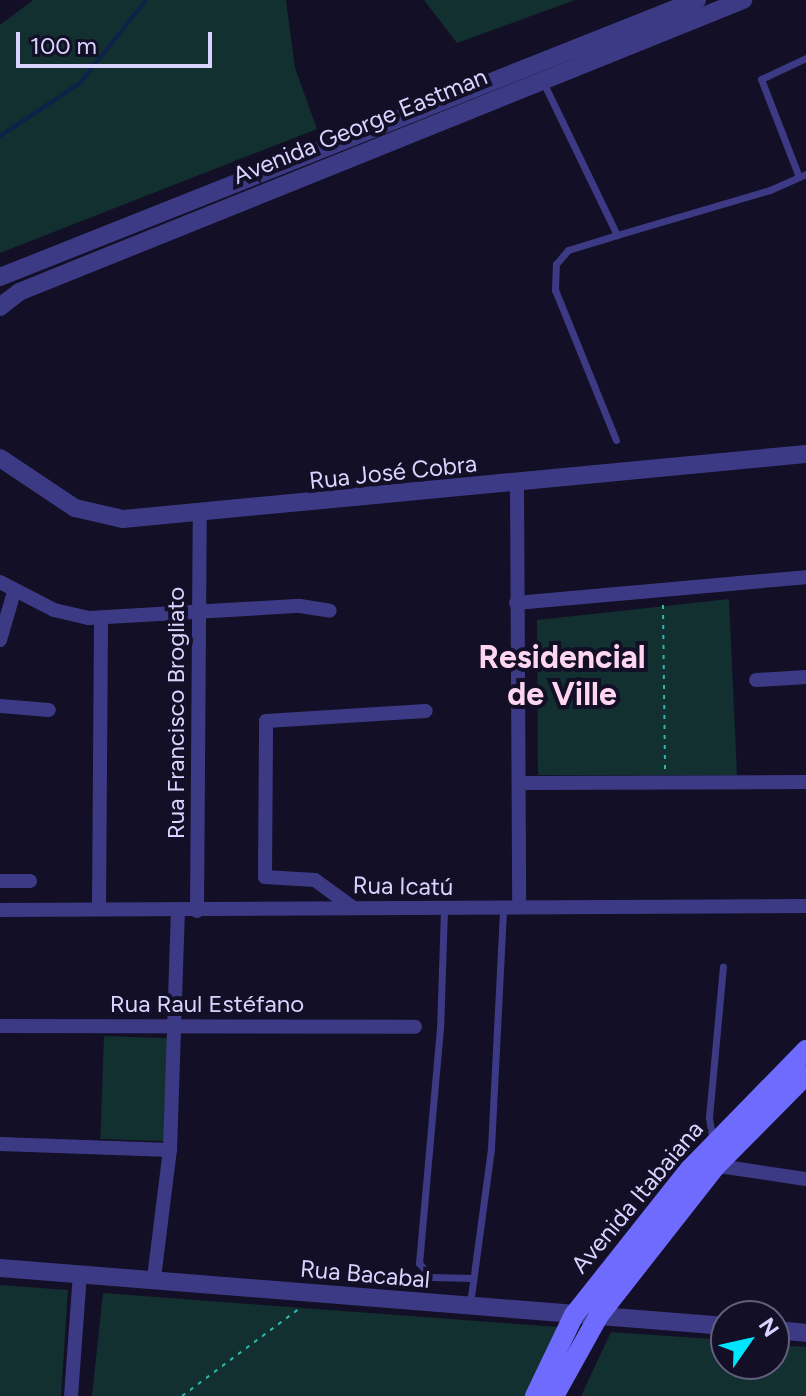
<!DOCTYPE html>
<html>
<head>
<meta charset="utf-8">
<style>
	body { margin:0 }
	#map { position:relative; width:806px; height:1396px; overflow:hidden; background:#130f26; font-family:Figtree,sans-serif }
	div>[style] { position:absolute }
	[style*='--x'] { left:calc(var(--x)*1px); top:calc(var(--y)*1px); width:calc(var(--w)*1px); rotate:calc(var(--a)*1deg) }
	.green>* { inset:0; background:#12302f; transform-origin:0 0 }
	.stream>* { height:4px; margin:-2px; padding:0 2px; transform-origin:2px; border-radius:2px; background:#0c2248 }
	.path>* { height:2px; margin-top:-1px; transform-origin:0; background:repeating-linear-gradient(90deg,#2fb8b0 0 4px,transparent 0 10px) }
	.service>* { height:7px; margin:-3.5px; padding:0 3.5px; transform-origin:3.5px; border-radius:3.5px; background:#3d3a85 }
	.minor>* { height:14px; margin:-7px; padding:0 7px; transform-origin:7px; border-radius:7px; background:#3d3a85 }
	.tertiary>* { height:18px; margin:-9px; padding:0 9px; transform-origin:9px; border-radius:9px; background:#3d3a85 }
	.secondary>* { height:20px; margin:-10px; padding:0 10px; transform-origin:10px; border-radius:10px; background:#6f6bff }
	span { translate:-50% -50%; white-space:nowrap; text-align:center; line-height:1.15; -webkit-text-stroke:8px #130f26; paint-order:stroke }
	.street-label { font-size:24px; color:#d9d4ff }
	.district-label { font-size:32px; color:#ffd6f0; font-weight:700 }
	.north { position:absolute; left:710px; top:1300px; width:80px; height:80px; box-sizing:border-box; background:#130f26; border:2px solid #625e7d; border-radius:50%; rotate:56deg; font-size:22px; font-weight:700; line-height:32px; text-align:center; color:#d9d4ff }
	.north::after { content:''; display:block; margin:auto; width:28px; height:36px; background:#00e5ff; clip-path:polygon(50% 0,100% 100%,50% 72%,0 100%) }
	.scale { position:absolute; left:16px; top:32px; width:196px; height:36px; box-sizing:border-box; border:4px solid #d9d4ff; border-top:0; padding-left:10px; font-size:24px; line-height:28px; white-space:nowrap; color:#d9d4ff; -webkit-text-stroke:6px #130f26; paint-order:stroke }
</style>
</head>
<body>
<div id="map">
	<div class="green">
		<div style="clip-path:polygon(33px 0,286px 0,295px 68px,317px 129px,0 253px,0 25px)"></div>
		<div style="clip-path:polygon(424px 0,575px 0,457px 43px)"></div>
		<div style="clip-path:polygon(729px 599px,737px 775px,538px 775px,537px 620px)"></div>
		<div style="left:104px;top:1036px;width:66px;height:103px;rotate:2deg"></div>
		<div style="clip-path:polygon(0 1285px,68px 1290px,61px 1396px,0 1396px)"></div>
		<div style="clip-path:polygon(103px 1293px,558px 1327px,526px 1396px,92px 1396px)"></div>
		<div style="clip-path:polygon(611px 1332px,726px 1340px,726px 1364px,774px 1364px,774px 1345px,806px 1347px,806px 1396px,581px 1396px)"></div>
	</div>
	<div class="stream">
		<div style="--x:0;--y:136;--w:96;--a:-33.5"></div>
		<div style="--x:80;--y:83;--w:106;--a:-51.5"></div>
	</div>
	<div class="path">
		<div style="--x:663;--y:605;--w:165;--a:89.3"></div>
		<div style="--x:182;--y:1396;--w:147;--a:-36.7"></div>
	</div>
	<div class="service">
		<div style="--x:544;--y:84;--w:168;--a:64.2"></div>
		<div style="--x:617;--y:235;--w:159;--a:-16.4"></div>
		<div style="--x:770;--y:190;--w:39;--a:-24"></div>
		<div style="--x:799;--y:177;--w:105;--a:-111.2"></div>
		<div style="--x:761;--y:79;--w:50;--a:-25"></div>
		<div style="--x:616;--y:440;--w:162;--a:-112.1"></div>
		<div style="--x:555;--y:290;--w:26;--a:-88"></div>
		<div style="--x:556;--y:264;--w:18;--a:-49"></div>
		<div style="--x:568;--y:250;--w:51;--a:-17"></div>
		<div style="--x:444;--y:910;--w:118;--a:91.9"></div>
		<div style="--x:440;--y:1028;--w:236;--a:95.1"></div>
		<div style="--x:419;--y:1263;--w:18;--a:49"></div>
		<div style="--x:431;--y:1277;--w:42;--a:1.4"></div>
		<div style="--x:713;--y:1143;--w:26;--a:-99"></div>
		<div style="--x:709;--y:1117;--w:151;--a:-84.7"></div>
		<div style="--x:470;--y:1304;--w:157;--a:-82.3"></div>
		<div style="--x:491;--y:1148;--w:240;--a:-87.1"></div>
	</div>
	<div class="minor">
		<div style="--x:517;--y:484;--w:423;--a:89.7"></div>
		<div style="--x:0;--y:582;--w:61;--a:27.4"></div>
		<div style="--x:54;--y:610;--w:36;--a:13"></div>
		<div style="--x:89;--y:618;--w:211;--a:-3.3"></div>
		<div style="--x:300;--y:606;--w:30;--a:9"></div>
		<div style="--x:516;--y:603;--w:291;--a:-5.1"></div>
		<div style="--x:0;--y:640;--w:50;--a:-73.7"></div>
		<div style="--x:756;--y:680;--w:50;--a:-3.4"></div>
		<div style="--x:0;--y:706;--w:49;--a:4.7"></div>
		<div style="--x:519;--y:783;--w:287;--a:-0.2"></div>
		<div style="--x:0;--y:881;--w:30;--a:0"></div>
		<div style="--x:352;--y:907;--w:46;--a:-143.9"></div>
		<div style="--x:315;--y:880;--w:50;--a:-176.6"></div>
		<div style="--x:265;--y:877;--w:156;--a:-89.6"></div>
		<div style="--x:266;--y:721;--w:160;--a:-3.6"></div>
		<div style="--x:99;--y:909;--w:291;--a:-89.6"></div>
		<div style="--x:0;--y:910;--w:806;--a:-0.28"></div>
		<div style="--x:197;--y:911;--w:397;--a:-89.6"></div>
		<div style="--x:0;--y:1026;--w:415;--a:0.1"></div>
		<div style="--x:0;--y:1144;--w:170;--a:2"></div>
		<div style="--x:712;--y:1165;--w:95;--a:8.5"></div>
		<div style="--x:154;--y:1278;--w:129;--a:-82.9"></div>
		<div style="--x:170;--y:1150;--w:239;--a:-88.1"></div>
		<div style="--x:71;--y:1396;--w:122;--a:-85.8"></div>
	</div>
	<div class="tertiary">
		<div style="--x:0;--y:277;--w:750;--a:-21.67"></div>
		<div style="--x:0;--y:307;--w:24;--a:-38"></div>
		<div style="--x:19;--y:292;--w:781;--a:-21.96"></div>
		<div style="--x:0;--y:458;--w:90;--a:33.7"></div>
		<div style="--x:75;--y:508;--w:49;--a:12.9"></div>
		<div style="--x:123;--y:519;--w:686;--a:-5.44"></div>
		<div style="--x:0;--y:1268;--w:728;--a:4.57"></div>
		<div style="--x:774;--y:1330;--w:32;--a:5"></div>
	</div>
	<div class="secondary">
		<div style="--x:535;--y:1396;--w:90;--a:-64.3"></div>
		<div style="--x:574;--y:1315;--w:185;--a:-51.6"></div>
		<div style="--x:689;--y:1170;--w:168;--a:-45.7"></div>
		<div style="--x:554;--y:1396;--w:93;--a:-60.9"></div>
		<div style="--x:599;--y:1315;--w:188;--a:-51.9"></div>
		<div style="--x:715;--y:1167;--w:129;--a:-45.3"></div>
	</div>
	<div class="street-label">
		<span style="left:360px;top:126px;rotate:-22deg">Avenida George Eastman</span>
		<span style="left:393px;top:472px;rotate:-6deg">Rua José Cobra</span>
		<span style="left:176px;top:713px;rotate:-90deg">Rua Francisco Brogliato</span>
		<span style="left:403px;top:886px;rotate:1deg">Rua Icatú</span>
		<span style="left:207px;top:1004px">Rua Raul Estéfano</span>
		<span style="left:637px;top:1197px;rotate:-50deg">Avenida Itabaiana</span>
		<span style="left:365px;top:1274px;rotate:5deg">Rua Bacabal</span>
	</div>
	<div class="district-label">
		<span style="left:562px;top:676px">Residencial<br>de Ville</span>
	</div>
	<div class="north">N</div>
	<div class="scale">100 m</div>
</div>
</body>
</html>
